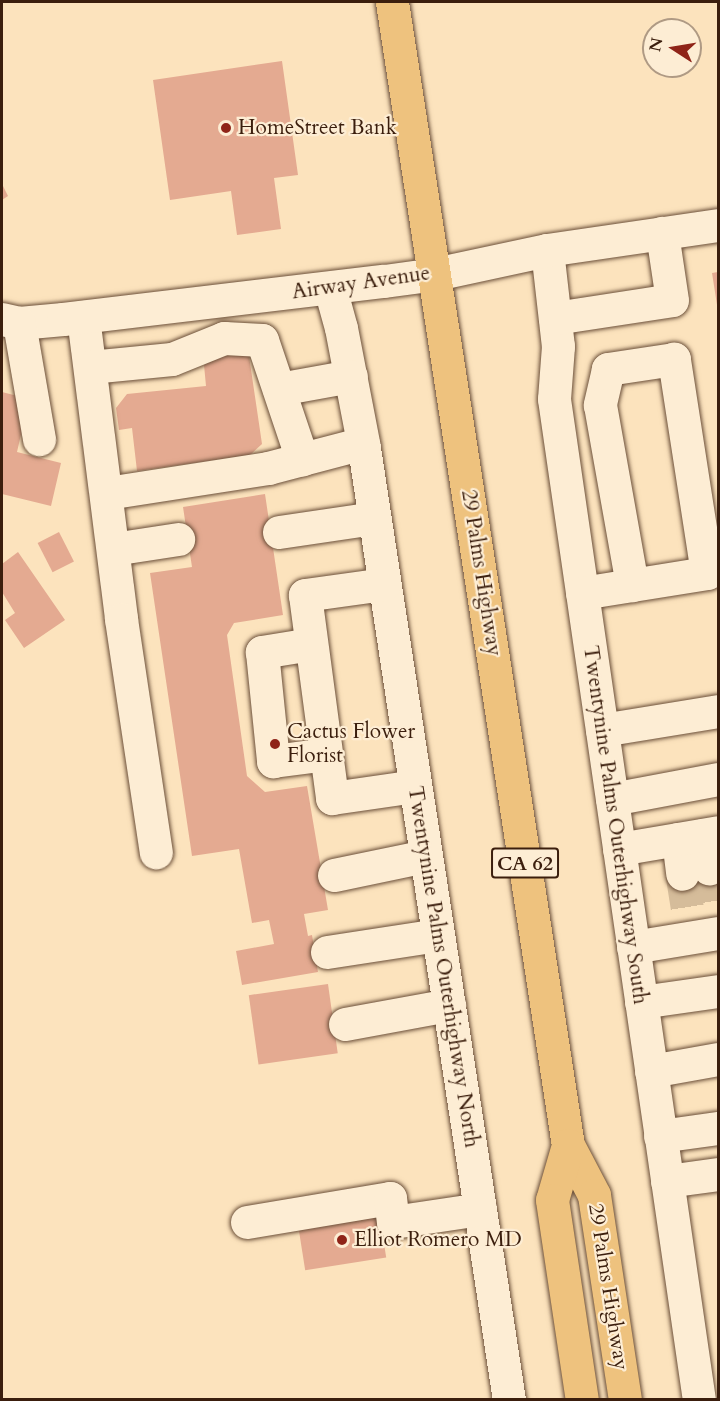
<!DOCTYPE html>
<html>
<head>
<meta charset="utf-8">
<style>
	body { margin:0 }
	#map { position:relative; width:720px; height:1401px; overflow:hidden; background:#fce3bd; font-family:Cardo,serif }
	div>[style] { position:absolute }
	[style*='--x'] { left:calc(var(--x)*1px); top:calc(var(--y)*1px); width:calc(var(--w)*1px); rotate:calc(var(--a)*1deg) }
	.building>* { inset:0; background:#e4aa91; transform-origin:0 0 }
	.minor-tunnel>* { height:33px; margin-top:-16.5px; transform-origin:0; background:repeating-linear-gradient(90deg,#d5bc9a 0 33px,transparent 0 49px) }
	.roads { filter:drop-shadow(0 0 2px #6b4f39) drop-shadow(0 0 2px #6b4f39) }
	.minor>* { height:33px; margin:-16.5px; padding:0 16.5px; transform-origin:16.5px; border-radius:16.5px; background:#fdedd4 }
	.major>* { height:33px; margin:-16.5px; padding:0 16.5px; transform-origin:16.5px; border-radius:16.5px; background:#eec27e }
	.dots>* { width:16px; height:16px; translate:-50% -50%; box-sizing:border-box; border:3px solid #fdedd4; border-radius:50% }
	span { translate:-50% -50%; white-space:nowrap; text-align:center; line-height:1.15; -webkit-text-stroke:4.5px #fdedd4; paint-order:stroke }
	.shield-label span { padding:2px 4px; background:#fdedd4; border:2px solid; border-radius:4px; -webkit-text-stroke-width:0 }
	.shield-label { font-size:20px; color:#3b1e0d; font-weight:700 }
	.poi-label { font-size:21px; color:#3b1e0d }
	.left { translate:0 -50%; text-align:left }
	.street-label { font-size:21px; color:#3b1e0d }
	.frame { position:absolute; inset:0; border:3px solid #3b1e0d; pointer-events:none }
	.north { position:absolute; left:642px; top:18px; width:60px; height:60px; box-sizing:border-box; background:#fdedd4; border:2px solid #af9a84; border-radius:50%; rotate:282deg; font-size:16px; font-weight:700; line-height:24px; text-align:center; color:#3b1e0d }
	.north::after { content:''; display:block; margin:auto; width:21px; height:27px; background:#8f2418; clip-path:polygon(50% 0,100% 100%,50% 72%,0 100%) }
</style>
</head>
<body>
<div id="map">
	<div class="building">
		<div style="clip-path:polygon(282px 61px,298px 175px,274px 178px,281px 229px,237px 235px,231px 191px,170px 200px,153px 80px)"></div>
		<div style="clip-path:polygon(2px 184px,8px 196px,2px 200px)"></div>
		<div style="clip-path:polygon(718px 272px,718px 305px,717px 305px,712px 273px)"></div>
		<div style="clip-path:polygon(214px 346px,249px 356px,262px 444px,250px 455px,137px 471px,132px 428px,119px 430px,116px 408px,127px 394px,206px 386px,204px 365px)"></div>
		<div style="clip-path:polygon(2px 392px,29px 399px,17px 452px,61px 463px,51px 506px,2px 494px)"></div>
		<div style="clip-path:polygon(265px 494px,283px 615px,234px 623px,227px 635px,247px 776px,265px 792px,307px 786px,328px 910px,304px 914px,308px 936px,312px 935px,318px 972px,242px 985px,236px 951px,274px 944px,269px 920px,252px 923px,239px 849px,192px 856px,150px 573px,192px 567px,183px 507px)"></div>
		<div style="left:59px;top:532px;width:33px;height:24px;rotate:63deg"></div>
		<div style="clip-path:polygon(18px 552px,65px 620px,24px 648px,5px 620px,15px 613px,2px 592px,2px 564px)"></div>
		<div style="left:328px;top:984px;width:70px;height:80px;rotate:82deg"></div>
		<div style="left:379px;top:1212px;width:46px;height:82px;rotate:81deg"></div>
	</div>
	<div class="minor-tunnel">
		<div style="--x:709;--y:868;--w:41;--a:81.7"></div>
		<div style="--x:682;--y:874;--w:39;--a:81"></div>
	</div>
	<div class="roads">
		<div class="minor">
			<div style="--x:547;--y:250;--w:97;--a:83.5"></div>
			<div style="--x:558;--y:346;--w:53;--a:94.3"></div>
			<div style="--x:554;--y:399;--w:1011;--a:81.76"></div>
			<div style="--x:330;--y:288;--w:41;--a:74.6"></div>
			<div style="--x:341;--y:328;--w:122;--a:79.1"></div>
			<div style="--x:364;--y:448;--w:963;--a:81.34"></div>
			<div style="--x:83;--y:317;--w:304;--a:82.8"></div>
			<div style="--x:121;--y:619;--w:236;--a:81.5"></div>
			<div style="--x:555;--y:318;--w:118;--a:-8.7"></div>
			<div style="--x:672;--y:300;--w:68;--a:-98.5"></div>
			<div style="--x:2;--y:319;--w:17;--a:13"></div>
			<div style="--x:19;--y:323;--w:44;--a:-5.2"></div>
			<div style="--x:63;--y:319;--w:323;--a:-6.8"></div>
			<div style="--x:384;--y:281;--w:51;--a:-7.8"></div>
			<div style="--x:435;--y:274;--w:115;--a:-12.1"></div>
			<div style="--x:547;--y:250;--w:173;--a:-8.3"></div>
			<div style="--x:19;--y:323;--w:118;--a:80.2"></div>
			<div style="--x:90;--y:367;--w:82;--a:-5.6"></div>
			<div style="--x:172;--y:359;--w:56;--a:-22"></div>
			<div style="--x:224;--y:338;--w:38;--a:3"></div>
			<div style="--x:262;--y:340;--w:126;--a:71.4"></div>
			<div style="--x:279;--y:389;--w:73;--a:-10.2"></div>
			<div style="--x:107;--y:493;--w:163;--a:-8.8"></div>
			<div style="--x:268;--y:468;--w:98;--a:-14.7"></div>
			<div style="--x:279;--y:532;--w:96;--a:-8.4"></div>
			<div style="--x:113;--y:549;--w:66;--a:-8.7"></div>
			<div style="--x:384;--y:584;--w:80;--a:172.1"></div>
			<div style="--x:305;--y:595;--w:205;--a:82.4"></div>
			<div style="--x:332;--y:798;--w:84;--a:-8.2"></div>
			<div style="--x:582;--y:593;--w:127;--a:-9.1"></div>
			<div style="--x:707;--y:573;--w:217;--a:-98.8"></div>
			<div style="--x:674;--y:359;--w:67;--a:171.4"></div>
			<div style="--x:608;--y:369;--w:37;--a:103"></div>
			<div style="--x:600;--y:405;--w:183;--a:79.9"></div>
			<div style="--x:311;--y:644;--w:50;--a:170.7"></div>
			<div style="--x:262;--y:652;--w:110;--a:84.2"></div>
			<div style="--x:273;--y:761;--w:53;--a:-7.5"></div>
			<div style="--x:602;--y:730;--w:118;--a:-9.3"></div>
			<div style="--x:612;--y:799;--w:108;--a:-10.7"></div>
			<div style="--x:703;--y:835;--w:34;--a:80"></div>
			<div style="--x:678;--y:839;--w:35;--a:83"></div>
			<div style="--x:619;--y:849;--w:100;--a:-9.7"></div>
			<div style="--x:334;--y:875;--w:94;--a:-11.7"></div>
			<div style="--x:633;--y:947;--w:86;--a:-9.4"></div>
			<div style="--x:327;--y:952;--w:112;--a:-8.7"></div>
			<div style="--x:641;--y:1002;--w:78;--a:-8.1"></div>
			<div style="--x:345;--y:1024;--w:106;--a:-10.4"></div>
			<div style="--x:651;--y:1071;--w:68;--a:-10.2"></div>
			<div style="--x:660;--y:1136;--w:59;--a:-7.9"></div>
			<div style="--x:667;--y:1181;--w:51;--a:-7.8"></div>
			<div style="--x:247;--y:1222;--w:145;--a:-9.5"></div>
			<div style="--x:390;--y:1198;--w:24;--a:83"></div>
			<div style="--x:393;--y:1222;--w:88;--a:-8.5"></div>
		</div>
		<div class="major">
			<div style="--x:392;--y:2;--w:1156;--a:81.25"></div>
			<div style="--x:568;--y:1145;--w:56;--a:62.5"></div>
			<div style="--x:594;--y:1195;--w:207;--a:81.4"></div>
			<div style="--x:568;--y:1145;--w:57;--a:106.2"></div>
			<div style="--x:552;--y:1200;--w:202;--a:81.5"></div>
		</div>
	</div>
	<div class="dots">
		<div style="left:226px;top:128px;background:#8f2418"></div>
		<div style="left:275px;top:744px;background:#8f2418"></div>
		<div style="left:342px;top:1240px;background:#8f2418"></div>
	</div>
	<div class="shield-label">
		<span style="left:525px;top:863px">CA 62</span>
	</div>
	<div class="poi-label">
		<span class="left" style="left:238px;top:128px">HomeStreet Bank</span>
		<span class="left" style="left:287px;top:744px">Cactus Flower<br>Florist</span>
		<span class="left" style="left:354px;top:1240px">Elliot Romero MD</span>
	</div>
	<div class="street-label">
		<span style="left:361px;top:283px;rotate:-8deg">Airway Avenue</span>
		<span style="left:481px;top:573px;rotate:81deg">29 Palms Highway</span>
		<span style="left:615px;top:825px;rotate:82deg">Twentynine Palms Outerhighway South</span>
		<span style="left:443px;top:967px;rotate:81deg">Twentynine Palms Outerhighway North</span>
		<span style="left:608px;top:1287px;rotate:81deg">29 Palms Highway</span>
	</div>
	<div class="frame"></div>
	<div class="north">N</div>
</div>
</body>
</html>
